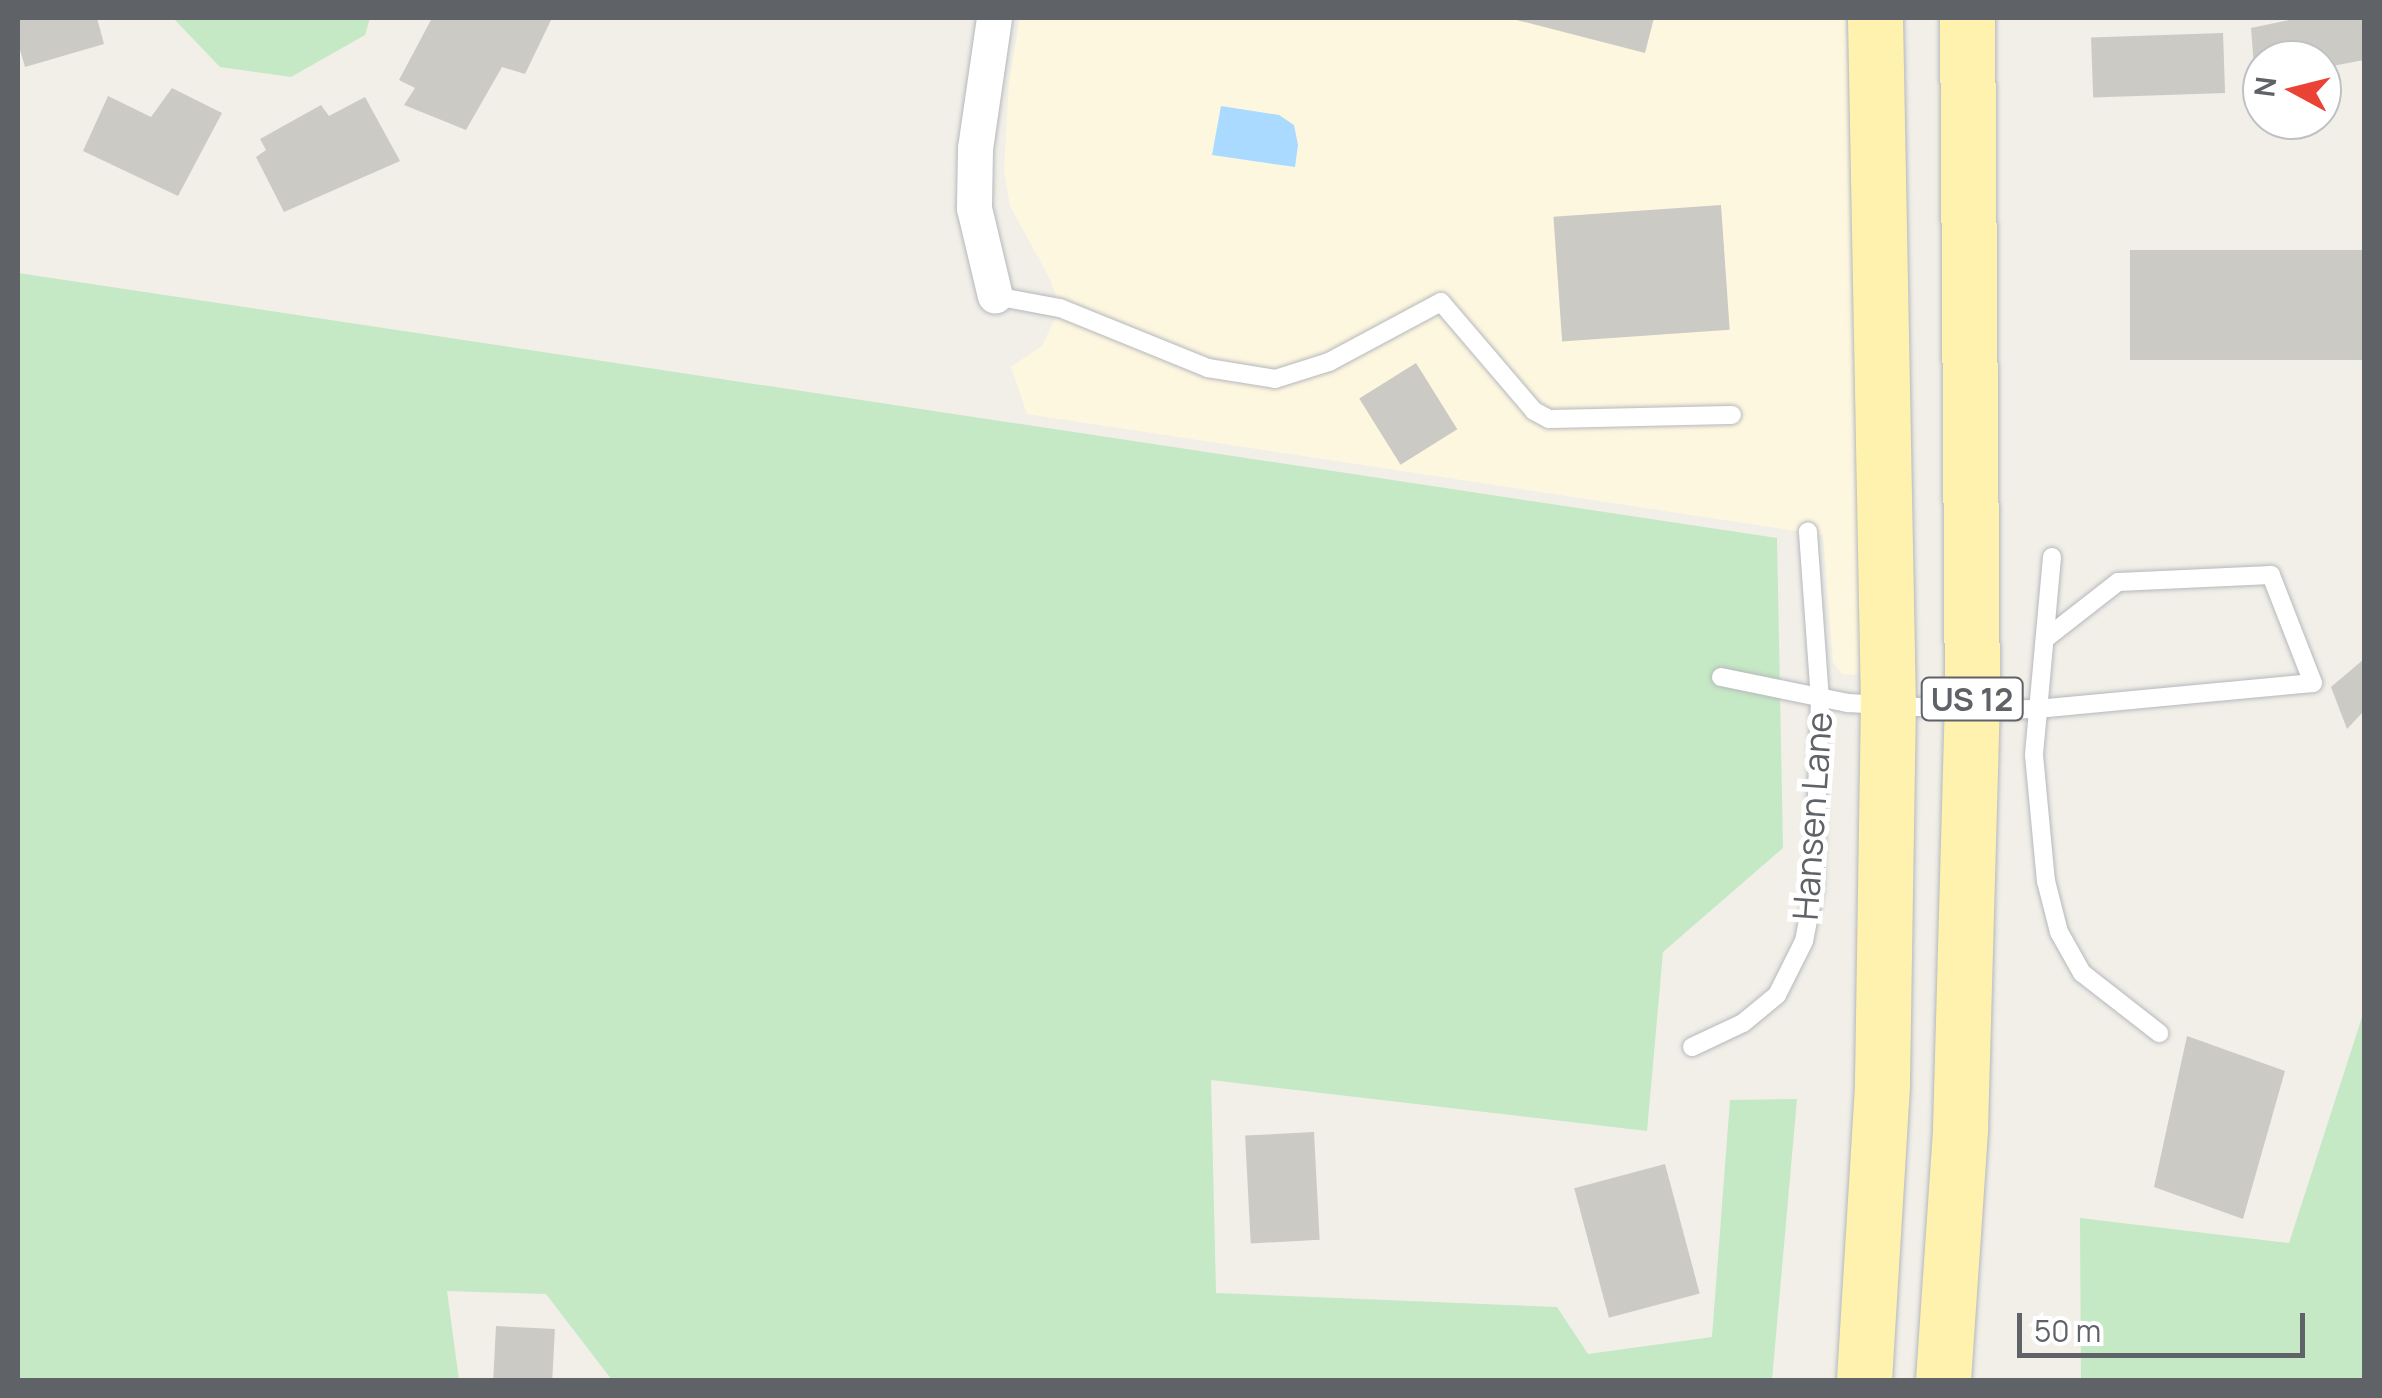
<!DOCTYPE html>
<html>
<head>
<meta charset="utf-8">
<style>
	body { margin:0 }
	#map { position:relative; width:2382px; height:1398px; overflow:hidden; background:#f1efe8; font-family:Manrope,sans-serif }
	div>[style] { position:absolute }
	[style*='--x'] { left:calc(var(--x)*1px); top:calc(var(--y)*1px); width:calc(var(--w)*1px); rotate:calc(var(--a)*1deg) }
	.commercial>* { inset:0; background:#fef7e0 }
	.green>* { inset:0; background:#c5e8c5 }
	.water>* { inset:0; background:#aadaff }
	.building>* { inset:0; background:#cccac5; transform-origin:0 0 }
	.roads { filter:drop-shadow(0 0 2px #b5b8bc) drop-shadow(0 0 2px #b5b8bc) }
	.lane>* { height:18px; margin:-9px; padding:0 9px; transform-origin:9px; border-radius:9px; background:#fff }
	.street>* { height:35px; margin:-17.5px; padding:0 17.5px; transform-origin:17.5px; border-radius:17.5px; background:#fff }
	.primary>* { height:55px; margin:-27.5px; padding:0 27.5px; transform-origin:27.5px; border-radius:27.5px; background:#fff2af }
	span { translate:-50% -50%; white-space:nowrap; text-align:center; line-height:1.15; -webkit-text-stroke:10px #fff; paint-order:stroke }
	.shield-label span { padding:2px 8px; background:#fff; border:2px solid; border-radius:8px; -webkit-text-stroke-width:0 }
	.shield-label { font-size:32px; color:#5f6368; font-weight:700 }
	.street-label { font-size:35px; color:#5f6368 }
	.frame { position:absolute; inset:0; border:20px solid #5f6368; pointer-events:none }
	.north { position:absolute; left:2242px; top:40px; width:100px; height:100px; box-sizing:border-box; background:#fff; border:2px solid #bfc1c3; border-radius:50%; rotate:277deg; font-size:28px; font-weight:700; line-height:40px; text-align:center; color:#5f6368 }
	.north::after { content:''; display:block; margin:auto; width:35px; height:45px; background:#ea4335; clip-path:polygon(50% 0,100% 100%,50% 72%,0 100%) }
	.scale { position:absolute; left:2017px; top:1313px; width:288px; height:45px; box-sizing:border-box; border:5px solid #5f6368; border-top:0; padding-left:12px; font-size:30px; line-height:35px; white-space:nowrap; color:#5f6368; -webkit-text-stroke:8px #fff; paint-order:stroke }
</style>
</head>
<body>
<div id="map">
	<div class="commercial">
		<div style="clip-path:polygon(1020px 18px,1846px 18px,1866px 644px,1862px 670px,1854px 675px,1842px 674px,1833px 662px,1823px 535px,1027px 414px,1011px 367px,1042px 346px,1060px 308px,1050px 279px,1010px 206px,1004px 171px,1009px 82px)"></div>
	</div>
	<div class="green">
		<div style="clip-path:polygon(173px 18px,370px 18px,365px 35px,291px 77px,220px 67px)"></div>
		<div style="clip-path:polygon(18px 273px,1777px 538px,1783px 848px,1663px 952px,1647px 1131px,1211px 1080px,1216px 1293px,1557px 1307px,1588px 1354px,1712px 1337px,1730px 1100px,1797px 1099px,1772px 1380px,612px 1380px,546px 1294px,447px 1291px,459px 1380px,18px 1380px)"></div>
		<div style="clip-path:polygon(2364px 1011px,2364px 1380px,2081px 1380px,2080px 1218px,2289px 1243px)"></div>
	</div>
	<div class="water">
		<div style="clip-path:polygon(1221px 106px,1279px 115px,1294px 125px,1298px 145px,1295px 167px,1212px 155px)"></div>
	</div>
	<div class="building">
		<div style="clip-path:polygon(18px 18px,97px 18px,104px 44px,25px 67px,18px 43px)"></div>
		<div style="clip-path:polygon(432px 18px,552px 18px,525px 74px,502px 67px,466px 130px,404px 105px,415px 88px,399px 80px)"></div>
		<div style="clip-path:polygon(1509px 18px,1654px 18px,1645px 53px)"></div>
		<div style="clip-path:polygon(2299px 18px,2364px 18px,2364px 60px,2322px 68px,2322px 60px,2262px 60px,2262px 79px,2255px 80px,2251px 28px)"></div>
		<div style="left:2223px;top:33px;width:60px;height:132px;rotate:88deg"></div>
		<div style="clip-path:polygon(172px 88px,222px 113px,178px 196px,83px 151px,108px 96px,151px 117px)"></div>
		<div style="clip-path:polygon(365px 97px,400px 161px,284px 212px,256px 157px,266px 150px,260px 139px,321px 105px,329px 116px)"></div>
		<div style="left:1721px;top:205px;width:125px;height:168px;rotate:86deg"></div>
		<div style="left:2364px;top:250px;width:110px;height:234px;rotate:90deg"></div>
		<div style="left:1416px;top:363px;width:78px;height:67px;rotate:58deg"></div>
		<div style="clip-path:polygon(2364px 659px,2364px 711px,2347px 729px,2331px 687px)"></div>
		<div style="clip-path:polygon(2187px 1036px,2285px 1071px,2243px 1219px,2154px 1187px)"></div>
		<div style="left:1314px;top:1132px;width:108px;height:69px;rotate:87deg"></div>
		<div style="left:1665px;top:1164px;width:134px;height:94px;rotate:75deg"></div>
		<div style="left:496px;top:1326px;width:59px;height:54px;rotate:3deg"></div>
	</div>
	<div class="roads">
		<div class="lane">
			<div style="--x:995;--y:296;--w:66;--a:10.5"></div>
			<div style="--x:1060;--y:308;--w:160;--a:22.1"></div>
			<div style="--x:1208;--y:368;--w:68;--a:9.3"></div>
			<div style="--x:1275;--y:379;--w:57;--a:-17.5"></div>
			<div style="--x:1329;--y:362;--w:127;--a:-28.2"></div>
			<div style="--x:1441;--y:302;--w:143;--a:49.5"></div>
			<div style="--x:1534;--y:411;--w:17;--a:28"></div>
			<div style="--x:1549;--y:419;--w:183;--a:-1.3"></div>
			<div style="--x:2052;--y:557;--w:199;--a:95.2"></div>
			<div style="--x:2034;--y:755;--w:127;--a:84.6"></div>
			<div style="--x:2046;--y:881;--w:53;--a:75.7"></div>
			<div style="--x:2059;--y:932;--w:47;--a:60.7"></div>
			<div style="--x:2082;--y:973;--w:98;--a:37.9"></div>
			<div style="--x:1721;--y:677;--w:130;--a:11.6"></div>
			<div style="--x:1848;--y:703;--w:124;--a:3.2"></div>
			<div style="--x:1972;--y:710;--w:65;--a:-0.9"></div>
			<div style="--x:2037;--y:709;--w:277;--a:-5.4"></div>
			<div style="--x:2313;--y:683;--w:116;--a:-111.3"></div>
			<div style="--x:2271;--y:575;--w:153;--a:177.4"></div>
			<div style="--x:2118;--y:582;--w:93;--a:142"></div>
			<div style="--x:1692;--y:1047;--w:56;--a:-25.2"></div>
			<div style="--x:1743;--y:1023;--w:44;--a:-39.5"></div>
			<div style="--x:1777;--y:995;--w:60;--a:-63.4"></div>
			<div style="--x:1804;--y:941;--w:52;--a:-78.9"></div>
			<div style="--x:1814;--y:890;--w:190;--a:-88.2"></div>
			<div style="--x:1820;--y:700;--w:169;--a:-94.1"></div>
		</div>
		<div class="street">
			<div style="--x:994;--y:18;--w:131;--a:98.3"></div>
			<div style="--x:975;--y:148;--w:60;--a:91"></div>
			<div style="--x:974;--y:208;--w:90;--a:76.6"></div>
		</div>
		<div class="primary">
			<div style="--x:1864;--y:1380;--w:299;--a:-86.5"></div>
			<div style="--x:1882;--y:1082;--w:375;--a:-89.1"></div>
			<div style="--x:1888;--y:707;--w:689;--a:-91.08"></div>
			<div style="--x:1943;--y:1380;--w:253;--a:-86.1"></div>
			<div style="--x:1960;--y:1128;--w:418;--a:-88.4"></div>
			<div style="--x:1972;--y:710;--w:692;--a:-90.41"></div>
		</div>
	</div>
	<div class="shield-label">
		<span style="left:1972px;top:699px">US 12</span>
	</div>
	<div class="street-label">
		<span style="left:1812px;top:816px;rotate:-86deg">Hansen Lane</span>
	</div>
	<div class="frame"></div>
	<div class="north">N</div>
	<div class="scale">50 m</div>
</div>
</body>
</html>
